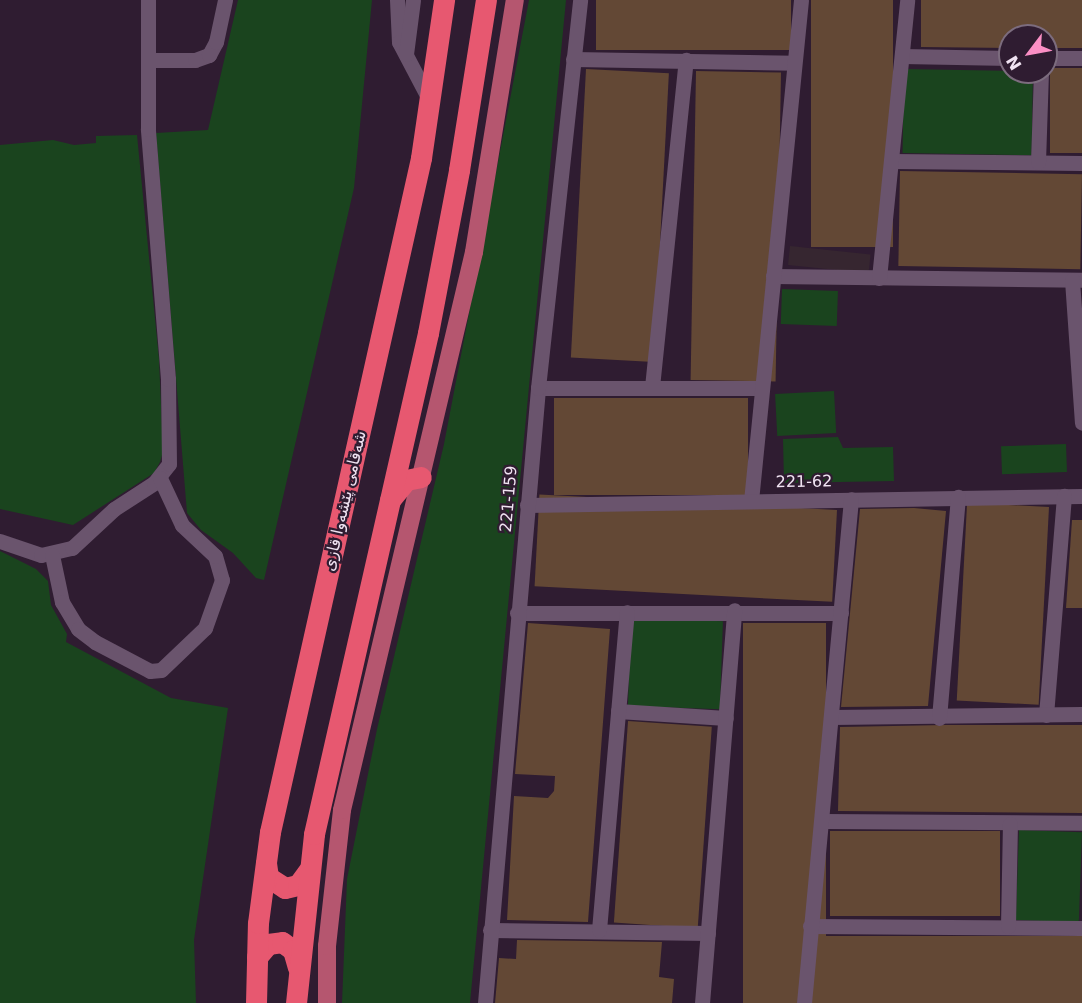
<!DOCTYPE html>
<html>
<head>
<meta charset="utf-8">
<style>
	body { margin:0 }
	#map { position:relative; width:1082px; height:1003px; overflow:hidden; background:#2f1c31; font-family:"DejaVu Sans",Vazirmatn,sans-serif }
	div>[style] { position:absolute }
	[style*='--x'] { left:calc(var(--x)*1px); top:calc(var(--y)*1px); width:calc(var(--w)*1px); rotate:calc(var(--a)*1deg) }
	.commercial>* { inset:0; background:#362630; transform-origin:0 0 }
	.green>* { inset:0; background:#1a441e; transform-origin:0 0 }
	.building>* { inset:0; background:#634835; transform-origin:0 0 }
	.minor>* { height:15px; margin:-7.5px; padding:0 7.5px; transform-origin:7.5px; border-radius:7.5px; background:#6a546d }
	.major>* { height:18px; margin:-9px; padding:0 9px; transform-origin:9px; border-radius:9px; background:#b5566f }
	.highway>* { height:21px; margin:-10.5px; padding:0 10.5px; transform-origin:10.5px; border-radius:10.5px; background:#e75870 }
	span { translate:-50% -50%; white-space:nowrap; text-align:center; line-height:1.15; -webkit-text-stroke:4.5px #2f1c31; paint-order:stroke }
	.street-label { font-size:16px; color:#f0e3f2 }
	.north { position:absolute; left:998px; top:24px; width:60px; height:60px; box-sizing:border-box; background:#2f1c31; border:2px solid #7c6c7e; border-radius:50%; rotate:238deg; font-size:16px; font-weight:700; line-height:24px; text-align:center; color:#f0e3f2 }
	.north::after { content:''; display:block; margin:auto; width:21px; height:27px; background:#fb8fc5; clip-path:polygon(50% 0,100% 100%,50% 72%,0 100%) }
</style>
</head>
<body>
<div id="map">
	<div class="commercial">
		<div style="left:790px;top:246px;width:81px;height:19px;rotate:6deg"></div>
	</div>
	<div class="green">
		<div style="clip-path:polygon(238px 0,372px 0,354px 188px,264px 580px,256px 578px,233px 553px,201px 530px,187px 513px,156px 133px,208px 130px)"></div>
		<div style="clip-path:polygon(529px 0,566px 0,470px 1003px,342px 1003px,347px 879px,377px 729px,444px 444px)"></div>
		<div style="left:904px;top:69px;width:129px;height:84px;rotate:1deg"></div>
		<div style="clip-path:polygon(137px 135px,159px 359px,163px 452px,160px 462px,154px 473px,73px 525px,0 509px,0 145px,53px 140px,74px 145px,96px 143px,96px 136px)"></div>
		<div style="left:782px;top:289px;width:56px;height:35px;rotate:2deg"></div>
		<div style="left:834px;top:391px;width:42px;height:59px;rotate:87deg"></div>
		<div style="clip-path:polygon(838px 437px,843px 448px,893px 447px,894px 481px,784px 483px,783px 439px)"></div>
		<div style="left:1066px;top:444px;width:28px;height:65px;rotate:88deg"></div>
		<div style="clip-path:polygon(0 551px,36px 569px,48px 581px,51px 605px,67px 634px,66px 642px,171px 698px,228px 708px,194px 940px,196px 1003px,0 1003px)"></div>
		<div style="left:631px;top:618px;width:92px;height:88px;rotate:2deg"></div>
		<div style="left:1019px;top:830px;width:63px;height:90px;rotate:2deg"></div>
	</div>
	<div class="building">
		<div style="left:596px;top:0;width:195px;height:50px"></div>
		<div style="left:811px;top:0;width:82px;height:247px"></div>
		<div style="clip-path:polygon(921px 0,1082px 0,1082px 48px,1046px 48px,1046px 36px,1010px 36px,1010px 48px,921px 47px)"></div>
		<div style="left:1050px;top:68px;width:32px;height:85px"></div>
		<div style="left:586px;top:69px;width:83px;height:289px;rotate:3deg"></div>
		<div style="left:696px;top:71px;width:85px;height:309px;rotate:1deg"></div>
		<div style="left:900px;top:171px;width:182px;height:95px;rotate:1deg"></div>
		<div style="left:554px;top:398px;width:194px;height:97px"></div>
		<div style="left:1049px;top:507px;width:198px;height:82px;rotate:93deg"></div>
		<div style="clip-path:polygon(914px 508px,946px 511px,928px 706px,841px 707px,860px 509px)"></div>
		<div style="left:837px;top:510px;width:92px;height:298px;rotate:93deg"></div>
		<div style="clip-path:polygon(1072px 520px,1082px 520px,1082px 608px,1066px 608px)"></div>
		<div style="clip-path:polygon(528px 623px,610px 629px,588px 922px,507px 920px,514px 796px,548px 798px,554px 791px,555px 776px,515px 774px)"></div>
		<div style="left:743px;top:623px;width:83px;height:381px"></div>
		<div style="left:628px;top:721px;width:84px;height:202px;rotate:4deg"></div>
		<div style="clip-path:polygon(945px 725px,1082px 725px,1082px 813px,838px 811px,840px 727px)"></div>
		<div style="left:830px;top:831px;width:170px;height:85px"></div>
		<div style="left:820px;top:936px;width:262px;height:67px"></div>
		<div style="clip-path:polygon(517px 940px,662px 942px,659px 977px,674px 979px,672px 1003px,495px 1003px,499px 958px,516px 959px)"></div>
	</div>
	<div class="minor">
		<div style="--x:397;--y:0;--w:42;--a:87.3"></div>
		<div style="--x:399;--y:42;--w:67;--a:62.3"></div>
		<div style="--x:406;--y:54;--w:54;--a:-82.6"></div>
		<div style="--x:902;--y:56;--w:108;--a:1.1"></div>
		<div style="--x:1046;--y:58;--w:36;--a:0"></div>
		<div style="--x:573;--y:59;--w:221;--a:1"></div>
		<div style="--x:148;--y:60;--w:47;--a:0"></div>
		<div style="--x:195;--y:60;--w:15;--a:-20"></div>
		<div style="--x:209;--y:55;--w:15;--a:-62"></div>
		<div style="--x:216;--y:42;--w:43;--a:-77.9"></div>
		<div style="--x:891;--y:161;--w:191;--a:0.6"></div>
		<div style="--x:1038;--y:162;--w:90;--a:-88.1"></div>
		<div style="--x:773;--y:276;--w:309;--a:0.7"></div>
		<div style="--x:879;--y:278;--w:279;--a:-84.2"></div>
		<div style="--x:1072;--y:280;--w:143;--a:86"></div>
		<div style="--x:652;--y:387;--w:329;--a:-84.1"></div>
		<div style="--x:538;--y:388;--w:222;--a:0"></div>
		<div style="--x:751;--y:501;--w:503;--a:-84.3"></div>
		<div style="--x:527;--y:505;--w:555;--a:-0.93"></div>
		<div style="--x:0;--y:541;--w:43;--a:18.9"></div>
		<div style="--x:41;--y:555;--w:32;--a:-13"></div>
		<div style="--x:72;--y:548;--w:57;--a:-42.9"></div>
		<div style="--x:114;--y:509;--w:48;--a:-33"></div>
		<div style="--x:154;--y:483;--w:24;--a:-52"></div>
		<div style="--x:169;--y:464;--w:85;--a:-90.7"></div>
		<div style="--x:168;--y:379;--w:251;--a:-94.6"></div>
		<div style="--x:148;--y:129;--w:129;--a:-90"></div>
		<div style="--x:52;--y:555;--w:48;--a:78"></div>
		<div style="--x:62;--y:602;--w:31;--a:59"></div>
		<div style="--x:78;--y:629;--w:21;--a:37"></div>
		<div style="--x:95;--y:642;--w:62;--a:27.8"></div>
		<div style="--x:150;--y:671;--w:11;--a:-5"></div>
		<div style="--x:161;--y:670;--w:61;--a:-43.7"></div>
		<div style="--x:205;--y:628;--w:51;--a:-70.5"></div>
		<div style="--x:222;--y:580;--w:25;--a:-106"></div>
		<div style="--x:215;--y:556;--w:45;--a:-136.8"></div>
		<div style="--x:182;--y:525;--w:52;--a:-115.1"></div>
		<div style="--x:517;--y:613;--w:324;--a:0"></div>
		<div style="--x:618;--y:711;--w:108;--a:3.7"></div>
		<div style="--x:1046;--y:715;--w:220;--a:-85.3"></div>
		<div style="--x:832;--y:717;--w:250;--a:-0.7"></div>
		<div style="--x:939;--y:718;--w:222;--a:-85.1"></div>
		<div style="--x:823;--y:821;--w:259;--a:0.4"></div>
		<div style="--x:810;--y:926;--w:272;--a:0.4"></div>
		<div style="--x:1008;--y:926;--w:102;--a:-88.9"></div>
		<div style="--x:490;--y:930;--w:218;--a:0.8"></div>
		<div style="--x:599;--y:930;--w:319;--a:-85"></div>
		<div style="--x:485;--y:1003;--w:617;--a:-85.07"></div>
		<div style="--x:538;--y:388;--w:390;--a:-83.8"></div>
		<div style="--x:702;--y:1003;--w:394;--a:-85.3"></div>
		<div style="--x:804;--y:1003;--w:506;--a:-84.67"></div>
	</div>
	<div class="major">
		<div style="--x:327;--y:1003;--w:57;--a:-90"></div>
		<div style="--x:327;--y:946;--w:137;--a:-83.7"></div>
		<div style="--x:342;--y:810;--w:573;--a:-76.69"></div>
		<div style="--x:474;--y:252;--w:255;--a:-80.8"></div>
	</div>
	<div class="highway">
		<div style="--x:390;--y:500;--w:26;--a:-51"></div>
		<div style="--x:406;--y:480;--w:15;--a:-11"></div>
		<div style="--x:266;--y:863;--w:14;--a:82"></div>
		<div style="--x:268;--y:877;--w:20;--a:33"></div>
		<div style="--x:285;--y:888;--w:13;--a:-13"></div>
		<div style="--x:298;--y:885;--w:19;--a:-54"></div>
		<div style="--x:257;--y:957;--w:17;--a:-50"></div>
		<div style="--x:268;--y:944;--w:14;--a:-8"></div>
		<div style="--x:282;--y:942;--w:14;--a:36"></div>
		<div style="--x:293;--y:950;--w:18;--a:74"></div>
		<div style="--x:256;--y:1003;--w:80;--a:-88.6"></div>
		<div style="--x:258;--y:923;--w:92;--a:-82.5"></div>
		<div style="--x:270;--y:832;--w:691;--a:-77.37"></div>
		<div style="--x:421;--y:158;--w:160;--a:-81.7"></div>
		<div style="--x:296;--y:1003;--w:170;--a:-83.9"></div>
		<div style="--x:314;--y:834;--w:514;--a:-77.18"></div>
		<div style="--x:428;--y:333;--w:166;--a:-79.2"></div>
		<div style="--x:459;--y:170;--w:172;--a:-81"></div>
	</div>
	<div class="street-label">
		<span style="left:804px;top:482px;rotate:-1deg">221-62</span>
		<span style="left:509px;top:499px;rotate:-85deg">221-159</span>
		<span style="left:345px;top:501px;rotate:-77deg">شەقامی پێشەوا قازی</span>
	</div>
	<div class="north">N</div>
</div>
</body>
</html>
